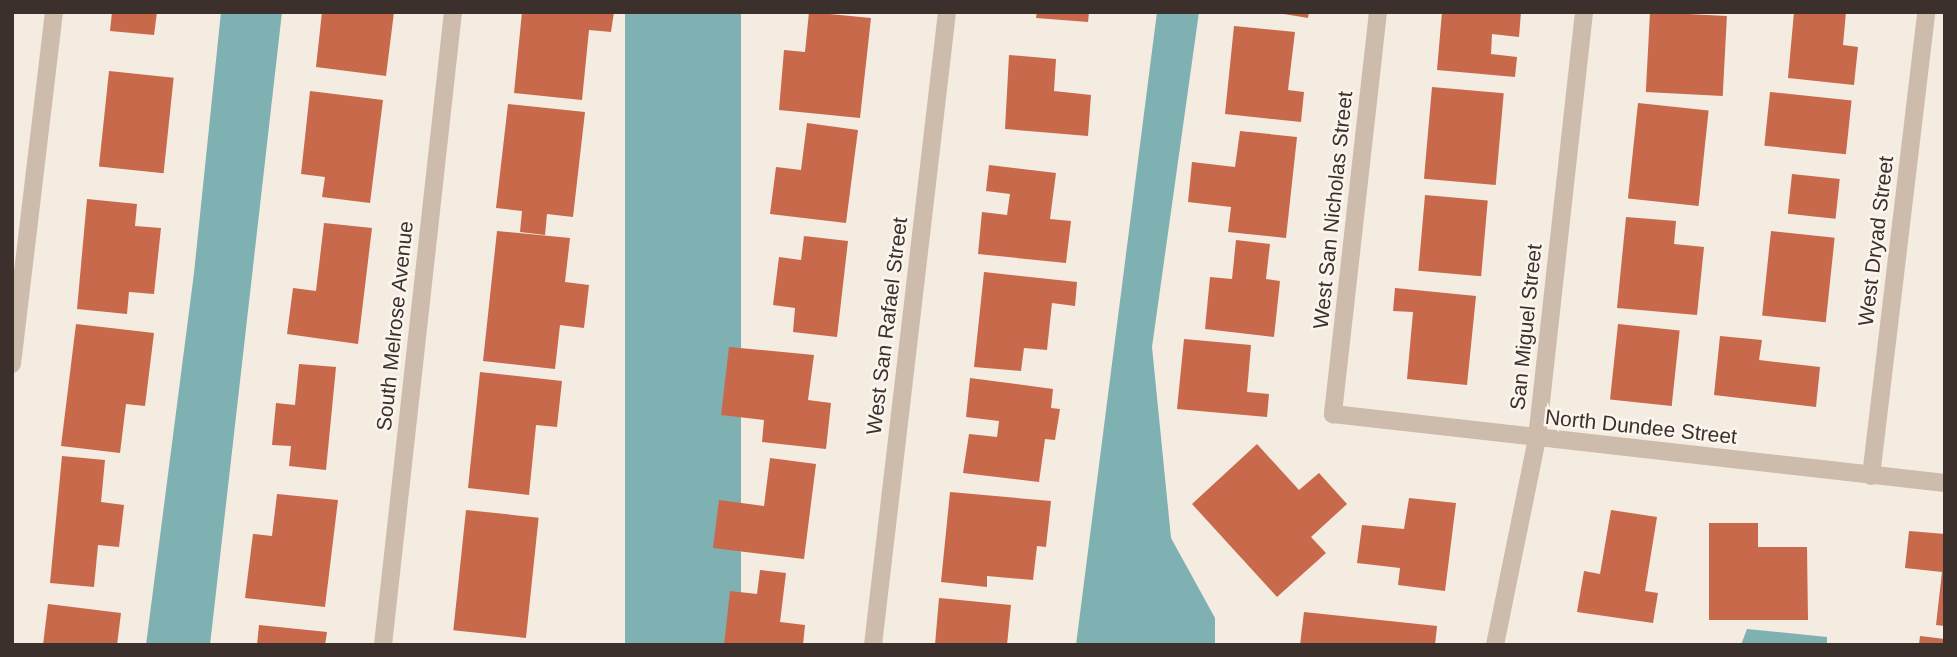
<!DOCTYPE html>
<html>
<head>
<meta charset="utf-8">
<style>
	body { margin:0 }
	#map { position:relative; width:1957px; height:657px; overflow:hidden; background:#f4ebe1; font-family:Arial,sans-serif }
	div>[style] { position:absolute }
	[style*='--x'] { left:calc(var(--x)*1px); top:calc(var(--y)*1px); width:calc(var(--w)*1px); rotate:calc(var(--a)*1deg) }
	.water>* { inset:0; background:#7fb0b2; transform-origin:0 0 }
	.building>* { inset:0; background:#c8694b; transform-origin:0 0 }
	.street>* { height:18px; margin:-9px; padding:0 9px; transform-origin:9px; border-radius:9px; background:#cdbbac }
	span { translate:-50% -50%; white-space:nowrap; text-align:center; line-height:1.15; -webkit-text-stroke:5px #fbf5ee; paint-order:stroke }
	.street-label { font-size:21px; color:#3b302b }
	.frame { position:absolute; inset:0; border:14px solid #3b302b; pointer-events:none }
</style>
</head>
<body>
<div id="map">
	<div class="water">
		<div style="clip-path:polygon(221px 12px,282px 12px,210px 645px,146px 645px,194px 273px)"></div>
		<div style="left:625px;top:12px;width:116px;height:637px"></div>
		<div style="clip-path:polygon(1157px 12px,1199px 12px,1152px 347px,1171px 538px,1215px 618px,1215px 645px,1076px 645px)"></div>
		<div style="clip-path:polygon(1747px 629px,1827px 637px,1827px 645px,1741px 645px)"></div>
	</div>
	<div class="building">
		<div style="clip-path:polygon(112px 12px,157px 12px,154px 35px,110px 31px)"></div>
		<div style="clip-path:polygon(322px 12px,394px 12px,386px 76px,316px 67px)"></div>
		<div style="clip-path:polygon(522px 12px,614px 12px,611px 32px,589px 30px,582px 100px,514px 93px)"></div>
		<div style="clip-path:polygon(809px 12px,871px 18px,860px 118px,779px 110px,784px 50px,805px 52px)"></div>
		<div style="clip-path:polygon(1037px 12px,1089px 12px,1088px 22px,1036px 18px)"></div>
		<div style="clip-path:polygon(1272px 12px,1309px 12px,1308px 18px)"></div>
		<div style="clip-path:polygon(1442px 12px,1521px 12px,1519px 37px,1492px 34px,1491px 54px,1517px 57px,1515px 77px,1437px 70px)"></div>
		<div style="left:1650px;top:12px;width:77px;height:80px;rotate:3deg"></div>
		<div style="clip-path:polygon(1794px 12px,1846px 12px,1843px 45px,1858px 47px,1854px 85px,1788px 78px)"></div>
		<div style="clip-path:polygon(1234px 26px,1295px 32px,1288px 90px,1304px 92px,1301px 122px,1225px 114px)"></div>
		<div style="clip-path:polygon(1009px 55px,1056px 59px,1054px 91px,1091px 95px,1088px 136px,1005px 129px)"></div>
		<div style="left:109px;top:71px;width:65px;height:96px;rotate:6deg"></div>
		<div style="left:1432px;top:87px;width:72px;height:92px;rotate:5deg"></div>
		<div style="clip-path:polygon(310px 91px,383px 100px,370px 203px,322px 197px,325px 177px,301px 174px)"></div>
		<div style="left:1770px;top:92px;width:82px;height:54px;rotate:6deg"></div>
		<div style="left:1638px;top:103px;width:71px;height:96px;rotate:6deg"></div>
		<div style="clip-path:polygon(508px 104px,585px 112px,573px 217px,547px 214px,545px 235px,520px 232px,522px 211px,496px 208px)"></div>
		<div style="clip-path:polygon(807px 123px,858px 130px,846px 223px,770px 214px,776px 167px,801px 170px)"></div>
		<div style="clip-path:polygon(1240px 131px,1297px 137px,1286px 238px,1228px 232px,1231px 207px,1188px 202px,1192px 162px,1235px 167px)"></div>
		<div style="clip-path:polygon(989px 165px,1056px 173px,1050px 219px,1071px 221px,1066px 263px,978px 254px,982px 212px,1007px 215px,1010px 194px,986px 191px)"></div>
		<div style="left:1792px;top:174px;width:48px;height:40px;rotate:6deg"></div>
		<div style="left:1425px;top:195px;width:63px;height:76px;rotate:5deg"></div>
		<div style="clip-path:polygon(87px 199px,137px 204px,135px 226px,161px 228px,154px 294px,129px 292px,127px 314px,77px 309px)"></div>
		<div style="clip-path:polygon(1626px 217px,1676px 221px,1674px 244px,1704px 247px,1697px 315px,1617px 308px)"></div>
		<div style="clip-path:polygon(324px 223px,372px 228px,358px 344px,287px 334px,293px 288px,316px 291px)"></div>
		<div style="clip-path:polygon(497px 231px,570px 238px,565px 282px,589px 285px,584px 328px,560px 325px,555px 369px,483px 361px)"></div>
		<div style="left:1771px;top:231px;width:64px;height:85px;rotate:6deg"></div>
		<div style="clip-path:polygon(804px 236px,848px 241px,837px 337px,793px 332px,795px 308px,773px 305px,779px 257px,801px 260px)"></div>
		<div style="clip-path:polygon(1236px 240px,1270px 244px,1266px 279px,1280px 281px,1274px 337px,1205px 329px,1210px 277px,1232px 279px)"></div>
		<div style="clip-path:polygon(984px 272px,1077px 282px,1075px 306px,1052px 303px,1047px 350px,1024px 348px,1021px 371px,974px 367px)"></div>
		<div style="clip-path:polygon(1395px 288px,1476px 296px,1467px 385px,1407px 379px,1413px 312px,1393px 311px)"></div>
		<div style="clip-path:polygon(76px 324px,154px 333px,145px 406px,126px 404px,120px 453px,61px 446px)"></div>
		<div style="left:1618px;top:324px;width:62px;height:76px;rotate:6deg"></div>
		<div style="clip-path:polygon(1720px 336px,1762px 340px,1759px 360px,1820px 367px,1816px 407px,1714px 395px)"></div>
		<div style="clip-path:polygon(1184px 339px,1251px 345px,1247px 392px,1269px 394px,1267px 417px,1177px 409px)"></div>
		<div style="clip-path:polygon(729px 347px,814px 355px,808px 400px,831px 403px,826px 449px,762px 442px,764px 420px,721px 415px)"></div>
		<div style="clip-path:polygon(299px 364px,336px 367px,326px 470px,289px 466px,291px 446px,272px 445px,276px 403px,295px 405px)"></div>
		<div style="clip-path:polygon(480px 372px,562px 381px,557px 427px,536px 425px,529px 495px,468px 488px)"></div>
		<div style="clip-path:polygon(970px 378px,1053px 389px,1051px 408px,1060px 409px,1055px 440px,1045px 439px,1039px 482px,963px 473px,969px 434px,997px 437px,999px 421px,966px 417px)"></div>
		<div style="clip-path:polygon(1257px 444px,1299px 490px,1319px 473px,1347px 504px,1311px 537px,1326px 553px,1277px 597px,1192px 504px)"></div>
		<div style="clip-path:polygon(62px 456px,105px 460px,101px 502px,124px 505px,119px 547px,98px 545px,94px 587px,50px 583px)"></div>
		<div style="clip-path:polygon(770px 458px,816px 464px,804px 559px,713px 548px,719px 500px,764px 506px)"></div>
		<div style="clip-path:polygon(950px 492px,1051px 501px,1046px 547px,1037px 546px,1033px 580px,987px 576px,987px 587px,941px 582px)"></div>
		<div style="clip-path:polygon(277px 494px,338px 500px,325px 607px,245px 598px,253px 534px,272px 536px)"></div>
		<div style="clip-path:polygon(1409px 498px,1456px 503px,1445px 591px,1398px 585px,1400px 568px,1357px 563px,1362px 525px,1404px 529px)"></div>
		<div style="left:466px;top:510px;width:73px;height:121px;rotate:6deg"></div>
		<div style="clip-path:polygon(1611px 510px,1657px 517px,1645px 591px,1658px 593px,1653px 623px,1577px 612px,1584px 571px,1600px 574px)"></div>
		<div style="clip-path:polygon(1709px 523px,1758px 523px,1758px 547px,1807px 547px,1808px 620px,1709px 620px)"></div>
		<div style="clip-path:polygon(1909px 531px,1945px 534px,1945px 626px,1936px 625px,1942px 572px,1905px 568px)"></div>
		<div style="clip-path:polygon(760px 570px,786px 573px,780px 622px,805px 625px,803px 645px,724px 645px,730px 591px,757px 594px)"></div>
		<div style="clip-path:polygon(939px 598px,1011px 605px,1007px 645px,935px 645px)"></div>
		<div style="clip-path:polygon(48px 604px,121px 613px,117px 645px,43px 645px)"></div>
		<div style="clip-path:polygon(1304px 612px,1437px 626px,1435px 645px,1300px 645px)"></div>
		<div style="clip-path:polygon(259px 625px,327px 632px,325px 645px,257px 645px)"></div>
		<div style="clip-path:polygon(1920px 636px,1945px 639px,1945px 645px,1919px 645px)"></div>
	</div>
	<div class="street">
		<div style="--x:1378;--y:12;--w:405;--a:96.4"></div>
		<div style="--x:1333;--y:414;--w:616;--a:6.43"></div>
		<div style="--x:12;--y:364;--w:354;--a:-83.2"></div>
		<div style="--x:1871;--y:476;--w:467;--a:-83.2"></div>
		<div style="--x:383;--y:645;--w:637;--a:-83.69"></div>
		<div style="--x:873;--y:645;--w:637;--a:-83.33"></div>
		<div style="--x:1495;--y:645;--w:211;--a:-78.5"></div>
		<div style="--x:1537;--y:438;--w:429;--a:-83.7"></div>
	</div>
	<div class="street-label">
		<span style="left:1333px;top:210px;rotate:-84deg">West San Nicholas Street</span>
		<span style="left:1876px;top:241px;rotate:-83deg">West Dryad Street</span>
		<span style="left:395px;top:326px;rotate:-84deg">South Melrose Avenue</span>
		<span style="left:887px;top:326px;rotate:-83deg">West San Rafael Street</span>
		<span style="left:1526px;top:327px;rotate:-84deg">San Miguel Street</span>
		<span style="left:1641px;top:427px;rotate:6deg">North Dundee Street</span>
	</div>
	<div class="frame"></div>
</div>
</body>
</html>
